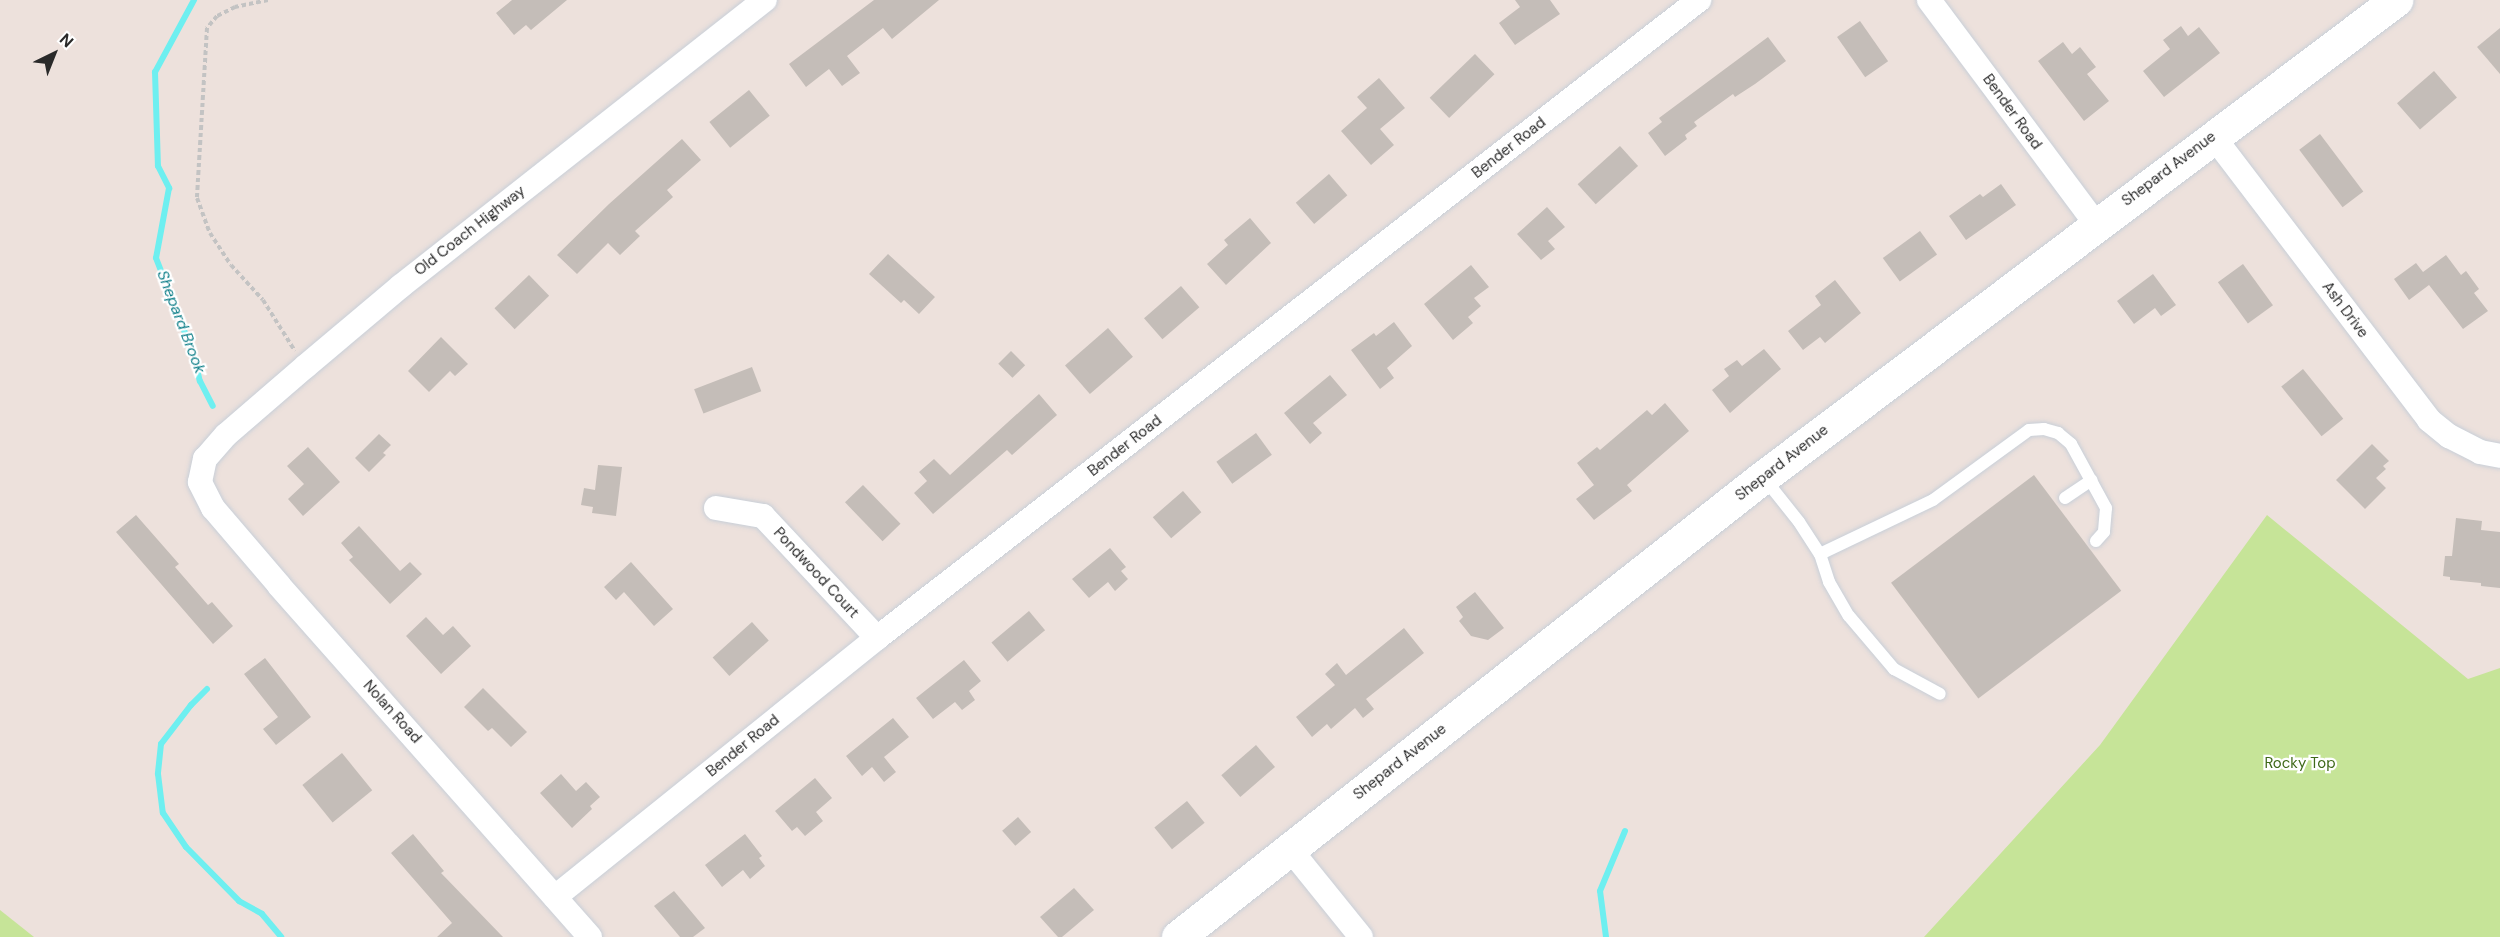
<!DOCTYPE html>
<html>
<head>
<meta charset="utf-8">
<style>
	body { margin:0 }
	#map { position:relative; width:2500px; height:937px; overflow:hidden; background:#ede1dc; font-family:"DM Sans",sans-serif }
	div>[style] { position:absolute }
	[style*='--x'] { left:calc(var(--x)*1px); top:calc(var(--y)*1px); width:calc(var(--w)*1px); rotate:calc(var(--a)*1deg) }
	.green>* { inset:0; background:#c6e498 }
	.stream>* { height:6px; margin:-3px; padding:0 3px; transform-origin:3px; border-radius:3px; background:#6eeff0 }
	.building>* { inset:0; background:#c4bdb8; transform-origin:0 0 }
	.path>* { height:4px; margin-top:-2px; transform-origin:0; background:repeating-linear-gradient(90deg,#c3c3c3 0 4.5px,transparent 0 7.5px) }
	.roads { filter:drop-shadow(0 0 2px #c8cfd8) drop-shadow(0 0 2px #c8cfd8) }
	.service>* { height:12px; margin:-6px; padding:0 6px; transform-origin:6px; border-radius:6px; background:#fff }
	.minor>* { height:24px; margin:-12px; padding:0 12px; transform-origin:12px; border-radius:12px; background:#fff }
	.secondary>* { height:33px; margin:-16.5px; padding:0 16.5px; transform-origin:16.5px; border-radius:16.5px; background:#fff }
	span { translate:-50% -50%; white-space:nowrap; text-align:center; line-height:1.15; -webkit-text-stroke:4.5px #fff; paint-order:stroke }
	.street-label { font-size:15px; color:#2a2a2a }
	.park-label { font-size:15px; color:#3f6919 }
	.water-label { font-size:16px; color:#0d7e88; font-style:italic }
	.north { position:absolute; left:24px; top:24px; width:60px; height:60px; -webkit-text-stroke:4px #fff; paint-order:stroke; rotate:43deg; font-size:16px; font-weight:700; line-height:24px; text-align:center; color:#2a2a2a }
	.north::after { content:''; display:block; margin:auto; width:21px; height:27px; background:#2a2a2a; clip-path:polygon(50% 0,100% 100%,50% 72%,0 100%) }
</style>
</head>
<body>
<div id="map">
	<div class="green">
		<div style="clip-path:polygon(2267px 515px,2468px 679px,2500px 668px,2500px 937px,1924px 937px,2100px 745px)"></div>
		<div style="clip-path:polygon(0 910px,34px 937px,0 937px)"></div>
	</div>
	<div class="stream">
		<div style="--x:194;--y:0;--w:82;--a:118.4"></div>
		<div style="--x:155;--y:72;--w:94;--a:88.2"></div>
		<div style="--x:158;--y:166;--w:25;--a:63"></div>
		<div style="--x:169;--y:188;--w:71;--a:100.5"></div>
		<div style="--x:156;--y:258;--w:105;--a:68.8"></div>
		<div style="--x:194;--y:356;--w:26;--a:77"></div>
		<div style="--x:200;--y:381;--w:28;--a:63"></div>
		<div style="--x:207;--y:689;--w:23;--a:135"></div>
		<div style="--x:191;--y:705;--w:49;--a:127.6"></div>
		<div style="--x:161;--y:744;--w:30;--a:96"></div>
		<div style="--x:158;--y:774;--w:39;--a:83"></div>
		<div style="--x:163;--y:813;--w:41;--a:55.9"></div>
		<div style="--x:186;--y:847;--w:76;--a:45.5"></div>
		<div style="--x:239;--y:901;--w:26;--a:29"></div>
		<div style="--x:262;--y:914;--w:30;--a:50"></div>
		<div style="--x:1606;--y:937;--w:46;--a:-97.4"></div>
		<div style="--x:1600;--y:891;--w:65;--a:-67.4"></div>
	</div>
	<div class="building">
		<div style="clip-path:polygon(512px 0,567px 0,531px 30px,526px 25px,514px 35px,496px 13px)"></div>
		<div style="clip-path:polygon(874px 0,939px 0,892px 39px,883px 28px,847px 56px,860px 73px,842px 86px,829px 69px,806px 87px,789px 64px)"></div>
		<div style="clip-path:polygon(1515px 0,1550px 0,1560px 14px,1515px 45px,1499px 23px,1520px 7px)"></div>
		<div style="left:1860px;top:21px;width:49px;height:28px;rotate:55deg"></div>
		<div style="clip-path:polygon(2181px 26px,2188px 36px,2199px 27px,2220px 53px,2164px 97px,2143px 71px,2170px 49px,2163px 40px)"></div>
		<div style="clip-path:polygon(2500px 28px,2500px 74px,2477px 47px)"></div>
		<div style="clip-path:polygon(1768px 37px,1786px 61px,1755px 84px,1735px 97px,1733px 94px,1694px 122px,1697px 126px,1685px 135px,1687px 139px,1665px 156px,1648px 133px,1662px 122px,1659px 118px)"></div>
		<div style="clip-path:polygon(2063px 42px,2072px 54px,2080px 47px,2096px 67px,2087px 74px,2109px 101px,2084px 121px,2038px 61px)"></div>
		<div style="left:1475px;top:54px;width:28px;height:63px;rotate:46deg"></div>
		<div style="left:2434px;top:71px;width:35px;height:49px;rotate:49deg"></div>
		<div style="clip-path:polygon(1379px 78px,1405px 108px,1380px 129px,1394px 145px,1371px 165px,1341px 131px,1367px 108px,1357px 97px)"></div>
		<div style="left:749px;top:90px;width:33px;height:51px;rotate:51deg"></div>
		<div style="left:2320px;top:134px;width:72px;height:26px;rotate:53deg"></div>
		<div style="clip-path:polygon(682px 139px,701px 160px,667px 190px,673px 197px,635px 231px,640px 236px,620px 255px,608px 243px,577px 274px,557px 255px,609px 204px)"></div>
		<div style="left:1620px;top:146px;width:27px;height:57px;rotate:48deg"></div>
		<div style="left:1329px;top:174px;width:28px;height:44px;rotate:49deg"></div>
		<div style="clip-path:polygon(2001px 184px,2016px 205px,1966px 240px,1949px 216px,1980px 194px,1983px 197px)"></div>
		<div style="clip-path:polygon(1547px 207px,1565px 227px,1548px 241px,1555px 249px,1541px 260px,1517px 234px)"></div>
		<div style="clip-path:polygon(1250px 218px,1271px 243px,1226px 285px,1207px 264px,1228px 245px,1224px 240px)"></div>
		<div style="left:1920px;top:231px;width:29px;height:46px;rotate:54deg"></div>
		<div style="clip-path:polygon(888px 254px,935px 297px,919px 314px,904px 300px,901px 303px,869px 274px)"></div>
		<div style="clip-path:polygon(2446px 255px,2461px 275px,2466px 271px,2479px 289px,2474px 293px,2488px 311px,2463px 329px,2429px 285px,2409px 300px,2394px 279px,2416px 263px,2423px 272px)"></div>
		<div style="left:2243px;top:264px;width:51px;height:31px;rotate:54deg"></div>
		<div style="clip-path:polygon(1471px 265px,1489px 287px,1474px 298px,1481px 306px,1468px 317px,1473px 323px,1453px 340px,1424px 304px)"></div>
		<div style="clip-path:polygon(2153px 274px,2176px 305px,2161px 316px,2155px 308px,2134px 324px,2117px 301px)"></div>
		<div style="left:529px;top:275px;width:29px;height:48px;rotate:46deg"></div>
		<div style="clip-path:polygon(1835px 280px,1861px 313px,1825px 343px,1820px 337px,1803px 350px,1788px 331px,1821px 305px,1815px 296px)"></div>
		<div style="left:1181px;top:286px;width:28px;height:49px;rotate:49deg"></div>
		<div style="clip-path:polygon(1394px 322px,1412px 346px,1387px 368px,1394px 378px,1380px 389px,1351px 350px,1374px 333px,1376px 336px)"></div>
		<div style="left:1108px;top:328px;width:38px;height:57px;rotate:49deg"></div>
		<div style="clip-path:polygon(441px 337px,468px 364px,455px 376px,450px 371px,429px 392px,408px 371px)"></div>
		<div style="clip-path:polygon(1764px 349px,1781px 369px,1730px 413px,1712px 390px,1729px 376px,1724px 369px,1737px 360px,1742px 366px)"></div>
		<div style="left:1011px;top:351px;width:20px;height:18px;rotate:45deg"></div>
		<div style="left:752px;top:367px;width:26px;height:62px;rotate:69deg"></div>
		<div style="left:2303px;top:369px;width:64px;height:28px;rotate:51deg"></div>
		<div style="clip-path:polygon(1330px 375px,1347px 395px,1313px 423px,1322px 433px,1310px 444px,1284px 413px)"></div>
		<div style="clip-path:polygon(1039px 394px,1057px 415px,1012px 455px,1007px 450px,933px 514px,914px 493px,927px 481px,919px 472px,934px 459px,950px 475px)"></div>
		<div style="clip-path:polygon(1665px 403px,1689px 431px,1627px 485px,1632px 491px,1594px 520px,1576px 499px,1594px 485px,1577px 463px,1597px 447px,1600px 450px,1647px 410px,1652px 415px)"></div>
		<div style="left:1256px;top:433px;width:27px;height:49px;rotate:54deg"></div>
		<div style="clip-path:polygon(379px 434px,391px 445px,383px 453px,386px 455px,369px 472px,355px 458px)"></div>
		<div style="clip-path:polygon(2372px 444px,2389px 461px,2383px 466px,2386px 469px,2376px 478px,2386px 488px,2365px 509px,2336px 480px)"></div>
		<div style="clip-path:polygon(308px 447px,340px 482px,303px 516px,288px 499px,304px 484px,287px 466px)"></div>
		<div style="clip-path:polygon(598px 465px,622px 467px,616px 516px,592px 513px,593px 507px,581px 505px,584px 488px,595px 490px)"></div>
		<div style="left:2034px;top:475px;width:145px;height:179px;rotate:53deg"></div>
		<div style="left:863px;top:485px;width:54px;height:25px;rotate:46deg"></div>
		<div style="left:1183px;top:491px;width:28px;height:40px;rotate:49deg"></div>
		<div style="clip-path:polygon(136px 515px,179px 564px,175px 567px,208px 605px,212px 602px,233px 626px,213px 644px,116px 532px)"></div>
		<div style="clip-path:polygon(2456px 518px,2482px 521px,2481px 530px,2500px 532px,2500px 588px,2481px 586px,2481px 583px,2450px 580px,2450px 577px,2443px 576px,2445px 556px,2452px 556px)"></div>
		<div style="clip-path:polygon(359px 526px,400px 571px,410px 562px,422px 574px,390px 604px,349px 560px,353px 557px,341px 543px)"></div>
		<div style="clip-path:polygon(1110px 548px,1126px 567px,1121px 571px,1128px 579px,1115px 591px,1108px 582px,1089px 598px,1072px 579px)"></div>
		<div style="clip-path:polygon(631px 562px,673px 609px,654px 626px,624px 592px,616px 600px,604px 587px)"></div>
		<div style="clip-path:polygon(1475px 592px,1504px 628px,1488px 640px,1471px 636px,1459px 621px,1463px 617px,1456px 607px)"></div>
		<div style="left:1029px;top:611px;width:25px;height:49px;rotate:50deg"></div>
		<div style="clip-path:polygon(426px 617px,443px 635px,453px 626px,471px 646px,441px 674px,406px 636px)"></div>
		<div style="left:752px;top:622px;width:25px;height:53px;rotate:48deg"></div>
		<div style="clip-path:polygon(1404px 628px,1424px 653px,1366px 699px,1374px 709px,1363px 718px,1355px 708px,1331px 729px,1327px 724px,1312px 737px,1296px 717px,1335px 685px,1325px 674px,1337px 663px,1346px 675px)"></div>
		<div style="clip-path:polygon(265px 658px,311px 717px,276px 745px,263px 729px,278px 717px,244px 674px)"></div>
		<div style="clip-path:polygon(964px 660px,981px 681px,969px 691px,975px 700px,962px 710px,955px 702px,933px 719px,916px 698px)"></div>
		<div style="clip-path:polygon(483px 688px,527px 732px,511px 747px,492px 728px,488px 731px,464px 707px)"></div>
		<div style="clip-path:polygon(893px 718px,909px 737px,884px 757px,896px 772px,884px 782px,872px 767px,862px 776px,846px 756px)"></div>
		<div style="left:1256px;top:745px;width:29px;height:46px;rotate:49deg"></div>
		<div style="left:342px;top:753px;width:48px;height:51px;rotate:51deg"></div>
		<div style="clip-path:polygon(561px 774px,576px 791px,586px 782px,600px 797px,590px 806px,592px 809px,572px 828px,540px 793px)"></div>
		<div style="clip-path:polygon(815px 778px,832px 798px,816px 812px,823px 821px,805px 836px,797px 827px,792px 831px,775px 811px)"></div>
		<div style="left:1187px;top:801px;width:28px;height:42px;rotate:51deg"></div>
		<div style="left:1018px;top:817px;width:20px;height:21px;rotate:49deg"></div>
		<div style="clip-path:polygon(413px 834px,444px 871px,441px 873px,503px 937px,437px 937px,452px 923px,391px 853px)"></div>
		<div style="clip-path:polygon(745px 834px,762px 856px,759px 858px,765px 866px,750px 879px,743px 870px,722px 887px,705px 865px)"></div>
		<div style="clip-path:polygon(1074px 888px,1094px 910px,1062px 937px,1058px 937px,1040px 917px)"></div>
		<div style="clip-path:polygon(674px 891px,705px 928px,693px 937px,680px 937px,654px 906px)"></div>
	</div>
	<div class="path">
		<div style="--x:268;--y:0;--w:34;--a:168"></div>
		<div style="--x:235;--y:7;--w:20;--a:153"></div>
		<div style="--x:217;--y:16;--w:16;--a:130"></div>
		<div style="--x:207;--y:28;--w:170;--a:93.4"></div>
		<div style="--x:197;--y:198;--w:37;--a:70"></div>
		<div style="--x:210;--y:233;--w:38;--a:57"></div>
		<div style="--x:231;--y:265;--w:47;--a:47.6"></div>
		<div style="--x:263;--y:300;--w:60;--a:57.9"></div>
	</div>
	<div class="roads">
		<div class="service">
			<div style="--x:1764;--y:478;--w:56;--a:51.5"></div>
			<div style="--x:1799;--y:522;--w:38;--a:57"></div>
			<div style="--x:1820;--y:554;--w:29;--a:72"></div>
			<div style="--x:1829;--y:582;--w:39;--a:60"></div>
			<div style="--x:1849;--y:616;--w:70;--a:49.7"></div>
			<div style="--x:1894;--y:669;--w:52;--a:28.5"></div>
			<div style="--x:2065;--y:498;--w:32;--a:-34"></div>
			<div style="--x:1820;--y:554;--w:125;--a:-25.5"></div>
			<div style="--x:1933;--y:500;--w:119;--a:-36.1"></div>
			<div style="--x:2029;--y:430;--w:15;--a:-4"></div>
			<div style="--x:2044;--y:429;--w:15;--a:16"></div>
			<div style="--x:2058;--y:433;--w:17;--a:40"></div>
			<div style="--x:2071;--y:444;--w:73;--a:61.3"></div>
			<div style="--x:2106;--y:508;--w:24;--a:95"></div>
			<div style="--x:2104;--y:532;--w:12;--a:132"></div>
		</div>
		<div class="minor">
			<div style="--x:1929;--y:0;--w:279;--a:53.3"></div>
			<div style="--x:2213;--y:136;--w:357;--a:52.7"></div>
			<div style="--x:2429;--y:420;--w:26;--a:39"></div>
			<div style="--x:2449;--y:436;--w:35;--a:27"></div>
			<div style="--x:2480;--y:452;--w:20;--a:11"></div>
			<div style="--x:716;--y:508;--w:48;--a:9.7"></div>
			<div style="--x:763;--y:516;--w:167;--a:46.9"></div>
			<div style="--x:1290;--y:849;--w:113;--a:51.1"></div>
			<div style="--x:555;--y:897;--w:413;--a:-38.8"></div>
			<div style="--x:877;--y:638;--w:1041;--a:-37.82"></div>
			<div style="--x:590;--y:937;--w:470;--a:-131.5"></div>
			<div style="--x:279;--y:585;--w:101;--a:-130.6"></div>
			<div style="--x:213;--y:508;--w:29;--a:-117"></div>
			<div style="--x:200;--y:482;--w:24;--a:-78"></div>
			<div style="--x:205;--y:459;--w:32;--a:-49"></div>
			<div style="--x:226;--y:435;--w:106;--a:-40.8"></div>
			<div style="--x:306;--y:366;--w:124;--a:-40.1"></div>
			<div style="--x:401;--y:286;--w:463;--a:-38.2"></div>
		</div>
		<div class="secondary">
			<div style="--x:1178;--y:937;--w:744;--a:-38.18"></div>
			<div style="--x:1763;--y:477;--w:793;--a:-37"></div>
		</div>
	</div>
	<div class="street-label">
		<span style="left:2012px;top:112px;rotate:54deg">Bender Road</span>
		<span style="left:1509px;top:148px;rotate:-38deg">Bender Road</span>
		<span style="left:2169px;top:169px;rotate:-37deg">Shepard Avenue</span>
		<span style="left:470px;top:231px;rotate:-38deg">Old Coach Highway</span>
		<span style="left:2345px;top:310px;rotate:53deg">Ash Drive</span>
		<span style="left:1125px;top:446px;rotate:-38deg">Bender Road</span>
		<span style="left:1782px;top:463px;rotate:-38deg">Shepard Avenue</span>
		<span style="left:816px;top:573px;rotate:47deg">Pondwood Court</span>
		<span style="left:392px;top:712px;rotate:48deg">Nolan Road</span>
		<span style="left:743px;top:746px;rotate:-39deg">Bender Road</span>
		<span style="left:1400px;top:762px;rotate:-38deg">Shepard Avenue</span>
	</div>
	<div class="park-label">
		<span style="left:2300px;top:764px">Rocky Top</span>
	</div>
	<div class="water-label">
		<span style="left:181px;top:322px;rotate:69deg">Shepard Brook</span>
	</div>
	<div class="north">N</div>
</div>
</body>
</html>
